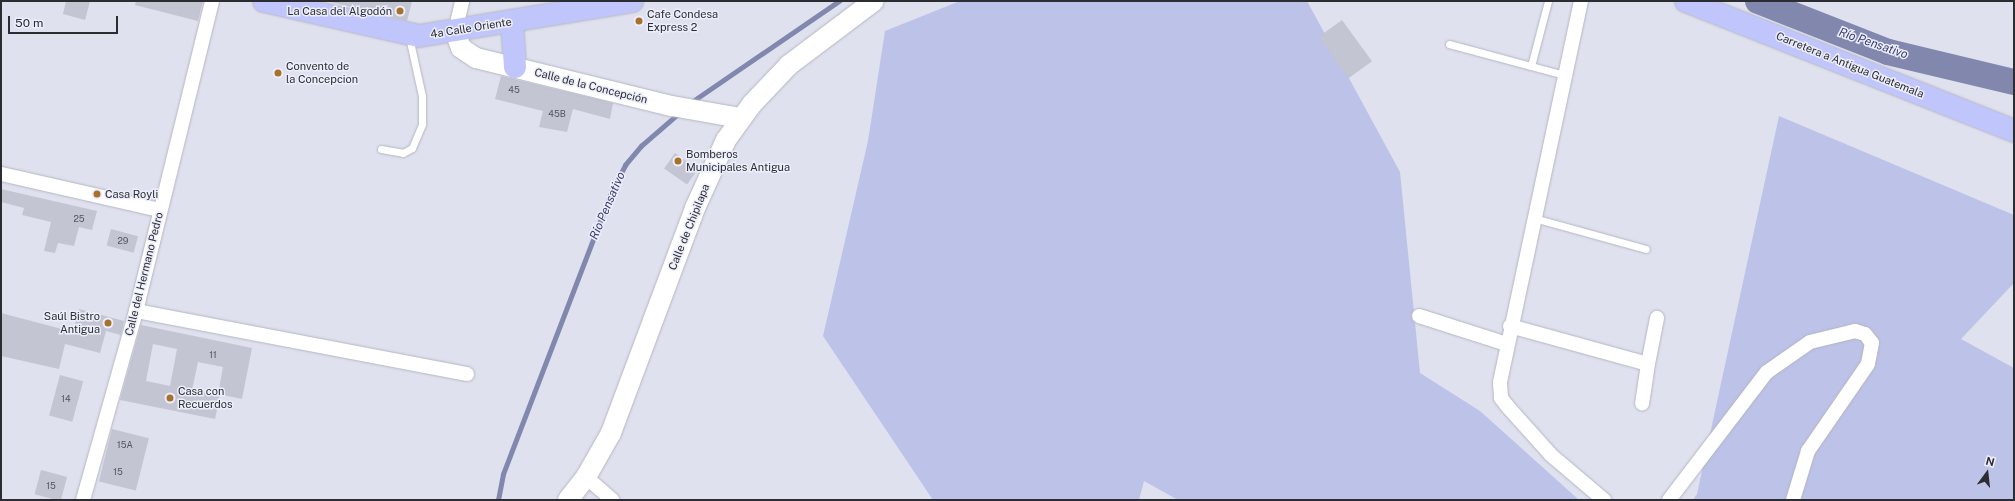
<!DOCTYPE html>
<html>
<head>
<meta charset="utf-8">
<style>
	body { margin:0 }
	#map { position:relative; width:2015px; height:501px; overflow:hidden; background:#dfe1ee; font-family:"Public Sans",sans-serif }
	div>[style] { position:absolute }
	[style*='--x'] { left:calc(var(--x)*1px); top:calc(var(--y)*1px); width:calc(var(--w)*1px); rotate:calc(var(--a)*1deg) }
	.green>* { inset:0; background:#bdc2e8 }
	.stream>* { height:4.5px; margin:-2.25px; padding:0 2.25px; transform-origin:2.25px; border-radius:2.25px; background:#8287ae }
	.river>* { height:26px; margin:-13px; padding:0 13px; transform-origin:13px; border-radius:13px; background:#8287ae }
	.building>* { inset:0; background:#c3c5d2; transform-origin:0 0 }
	.roads { filter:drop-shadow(0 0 1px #b4b6c3) drop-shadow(0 0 1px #b4b6c3) }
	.lane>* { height:7px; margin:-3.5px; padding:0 3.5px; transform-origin:3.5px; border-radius:3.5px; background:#fff }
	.street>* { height:14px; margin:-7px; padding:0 7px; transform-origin:7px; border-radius:7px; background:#fff }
	.secondary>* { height:20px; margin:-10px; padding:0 10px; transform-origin:10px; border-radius:10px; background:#fff }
	.primary>* { height:22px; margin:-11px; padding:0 11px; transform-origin:11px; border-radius:11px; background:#c0c5fb }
	.dots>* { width:11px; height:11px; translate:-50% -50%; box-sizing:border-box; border:2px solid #eceefb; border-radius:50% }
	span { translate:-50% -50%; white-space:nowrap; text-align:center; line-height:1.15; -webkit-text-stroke:3px #eceefb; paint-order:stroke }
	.number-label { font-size:9px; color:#52535a }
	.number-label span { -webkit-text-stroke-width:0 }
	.poi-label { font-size:11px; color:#2c2d32 }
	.right { translate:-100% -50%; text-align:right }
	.left { translate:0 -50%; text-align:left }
	.street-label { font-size:11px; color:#2c2d32 }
	.water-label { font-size:12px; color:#383c70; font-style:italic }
	.frame { position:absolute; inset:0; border:2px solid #2c2d32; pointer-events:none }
	.north { position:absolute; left:1967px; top:453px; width:40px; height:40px; -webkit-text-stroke:3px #eceefb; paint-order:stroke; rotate:15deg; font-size:11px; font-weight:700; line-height:16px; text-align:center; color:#2c2d32 }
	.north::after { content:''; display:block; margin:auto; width:14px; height:18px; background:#2c2d32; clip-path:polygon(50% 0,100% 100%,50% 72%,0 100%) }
	.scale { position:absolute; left:8px; top:16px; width:110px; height:18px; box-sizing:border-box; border:2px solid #2c2d32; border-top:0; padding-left:5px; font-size:12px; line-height:14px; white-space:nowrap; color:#2c2d32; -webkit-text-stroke:3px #eceefb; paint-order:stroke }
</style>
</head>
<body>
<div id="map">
	<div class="green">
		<div style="clip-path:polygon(960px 1px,1307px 1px,1400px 172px,1420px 373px,1480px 411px,1579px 500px,1178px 500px,1144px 481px,1139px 500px,933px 500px,823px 336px,868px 141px,885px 31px)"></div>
		<div style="clip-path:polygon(1779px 116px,2014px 215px,2014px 283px,1961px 339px,2014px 368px,2014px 500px,1693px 500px,1697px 494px)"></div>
	</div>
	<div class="stream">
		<div style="--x:690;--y:103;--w:181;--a:-34.4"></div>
		<div style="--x:498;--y:500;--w:26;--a:-79"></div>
		<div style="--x:503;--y:474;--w:306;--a:-69"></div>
		<div style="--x:613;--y:188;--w:26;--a:-62"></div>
		<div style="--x:625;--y:165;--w:25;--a:-50"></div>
		<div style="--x:641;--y:146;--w:50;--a:-41"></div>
	</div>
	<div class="river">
		<div style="--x:1758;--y:1;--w:140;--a:21.4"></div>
		<div style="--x:1888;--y:52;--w:130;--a:13.4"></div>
	</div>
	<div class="building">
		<div style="clip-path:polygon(66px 1px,90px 1px,85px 20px,63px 14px)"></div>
		<div style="clip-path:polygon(136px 1px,203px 1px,198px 21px,135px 5px)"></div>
		<div style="clip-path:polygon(327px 1px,412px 1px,407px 21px)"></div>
		<div style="left:1342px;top:20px;width:51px;height:29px;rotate:54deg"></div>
		<div style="clip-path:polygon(501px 76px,613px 103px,610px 119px,573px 109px,567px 132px,539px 127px,543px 111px,495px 99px)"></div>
		<div style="left:675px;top:153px;width:28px;height:19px;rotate:35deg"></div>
		<div style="clip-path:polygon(1px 189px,97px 211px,92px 230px,79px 227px,74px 246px,58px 243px,55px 253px,44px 251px,51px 222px,22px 215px,24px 208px,1px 202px)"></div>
		<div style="left:111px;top:229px;width:28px;height:17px;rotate:15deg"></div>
		<div style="clip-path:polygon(79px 309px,124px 321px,121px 335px,106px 331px,100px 353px,65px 344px,59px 369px,1px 356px,1px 313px,73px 332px)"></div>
		<div style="clip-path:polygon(evenodd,141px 325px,252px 348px,242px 399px,218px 394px,223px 367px,198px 362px,192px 390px,220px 396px,215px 419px,120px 400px,141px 325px,153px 344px,177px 349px,170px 386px,146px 381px,153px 344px)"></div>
		<div style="left:60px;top:375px;width:24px;height:42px;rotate:15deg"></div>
		<div style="left:112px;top:429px;width:38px;height:54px;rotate:14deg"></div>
		<div style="left:41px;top:470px;width:27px;height:25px;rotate:15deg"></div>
	</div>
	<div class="roads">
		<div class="lane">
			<div style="--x:1449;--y:44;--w:120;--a:15"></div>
			<div style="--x:1531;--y:66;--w:67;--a:-75.3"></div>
			<div style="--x:381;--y:149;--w:22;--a:10"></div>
			<div style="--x:403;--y:153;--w:10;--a:-29"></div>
			<div style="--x:412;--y:148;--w:26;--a:-67"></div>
			<div style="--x:422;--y:124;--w:28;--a:-90"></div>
			<div style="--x:422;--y:96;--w:60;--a:-102.4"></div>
			<div style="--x:1534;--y:218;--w:116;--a:15.5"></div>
		</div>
		<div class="street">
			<div style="--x:1581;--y:1;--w:390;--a:102"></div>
			<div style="--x:1500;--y:383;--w:15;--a:86"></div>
			<div style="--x:1501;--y:398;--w:11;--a:52"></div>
			<div style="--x:1508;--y:407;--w:64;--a:48.1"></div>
			<div style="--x:1551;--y:455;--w:70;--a:40.3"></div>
			<div style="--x:455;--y:32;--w:32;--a:-77"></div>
			<div style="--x:1;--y:174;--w:163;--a:12.8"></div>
			<div style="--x:136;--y:311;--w:337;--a:10.8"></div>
			<div style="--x:1419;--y:316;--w:92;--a:17.7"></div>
			<div style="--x:1510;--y:326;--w:143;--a:15.4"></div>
			<div style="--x:1648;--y:364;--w:40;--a:98.5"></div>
			<div style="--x:1648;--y:364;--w:47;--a:-78.9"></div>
			<div style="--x:586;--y:477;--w:35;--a:41"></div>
			<div style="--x:83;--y:500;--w:196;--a:-74.3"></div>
			<div style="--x:136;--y:311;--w:319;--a:-76.2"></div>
			<div style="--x:1669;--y:500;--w:161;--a:-52.6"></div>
			<div style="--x:1767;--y:372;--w:52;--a:-34.9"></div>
			<div style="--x:1810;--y:342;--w:46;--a:-13.7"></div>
			<div style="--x:1855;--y:331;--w:10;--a:17"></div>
			<div style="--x:1865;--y:334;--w:11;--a:52"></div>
			<div style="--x:1872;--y:343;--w:21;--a:101"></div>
			<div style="--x:1868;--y:364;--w:106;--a:124.6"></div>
			<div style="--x:1808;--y:451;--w:51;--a:107"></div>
		</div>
		<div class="secondary">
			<div style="--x:455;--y:32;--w:17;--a:69"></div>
			<div style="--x:461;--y:48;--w:18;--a:34"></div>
			<div style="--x:476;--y:58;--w:202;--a:13.8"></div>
			<div style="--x:672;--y:106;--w:70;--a:9.9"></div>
			<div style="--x:568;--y:500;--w:29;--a:-52"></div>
			<div style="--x:586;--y:477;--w:51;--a:-60.4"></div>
			<div style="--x:611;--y:433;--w:240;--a:-69.5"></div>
			<div style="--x:695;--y:208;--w:75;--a:-65.5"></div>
			<div style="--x:726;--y:140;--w:44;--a:-54.2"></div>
			<div style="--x:752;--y:104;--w:54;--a:-46.5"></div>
			<div style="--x:789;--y:65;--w:106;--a:-37"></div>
		</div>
		<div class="primary">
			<div style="--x:264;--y:1;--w:159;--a:12.7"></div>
			<div style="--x:419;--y:36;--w:216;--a:-9.3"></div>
			<div style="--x:1686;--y:1;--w:353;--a:21.6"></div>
			<div style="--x:512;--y:21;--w:46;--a:86.3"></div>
		</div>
	</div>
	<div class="dots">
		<div style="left:400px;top:11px;background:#a7712c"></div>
		<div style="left:639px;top:21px;background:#a7712c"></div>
		<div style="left:278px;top:73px;background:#a7712c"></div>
		<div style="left:678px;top:161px;background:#a7712c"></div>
		<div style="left:97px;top:194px;background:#a7712c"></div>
		<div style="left:108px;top:323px;background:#a7712c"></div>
		<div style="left:170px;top:398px;background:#a7712c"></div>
	</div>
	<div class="number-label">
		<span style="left:514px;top:90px">45</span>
		<span style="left:557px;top:114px">45B</span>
		<span style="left:79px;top:219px">25</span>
		<span style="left:123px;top:241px">29</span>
		<span style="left:213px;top:355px">11</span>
		<span style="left:66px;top:399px">14</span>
		<span style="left:125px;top:445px">15A</span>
		<span style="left:118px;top:472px">15</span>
		<span style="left:51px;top:486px">15</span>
	</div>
	<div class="poi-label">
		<span class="right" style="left:392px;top:11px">La Casa del Algodón</span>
		<span class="left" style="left:647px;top:21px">Cafe Condesa<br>Express 2</span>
		<span class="left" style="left:286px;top:73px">Convento de<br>la Concepcion</span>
		<span class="left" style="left:686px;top:161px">Bomberos<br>Municipales Antigua</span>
		<span class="left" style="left:105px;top:194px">Casa Royli</span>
		<span class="right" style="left:100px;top:323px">Saúl Bistro<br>Antigua</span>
		<span class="left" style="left:178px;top:398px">Casa con<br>Recuerdos</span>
	</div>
	<div class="street-label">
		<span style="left:471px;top:28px;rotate:-9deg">4a Calle Oriente</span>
		<span style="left:1850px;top:65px;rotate:22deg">Carretera a Antigua Guatemala</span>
		<span style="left:591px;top:86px;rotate:14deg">Calle de la Concepción</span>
		<span style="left:689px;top:227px;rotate:-68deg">Calle de Chipilapa</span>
		<span style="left:144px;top:274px;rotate:-76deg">Calle del Hermano Pedro</span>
	</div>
	<div class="water-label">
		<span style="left:1873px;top:44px;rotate:19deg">Río Pensativo</span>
		<span style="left:608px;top:206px;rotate:-67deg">Río Pensativo</span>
	</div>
	<div class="frame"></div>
	<div class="north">N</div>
	<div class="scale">50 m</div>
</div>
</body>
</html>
